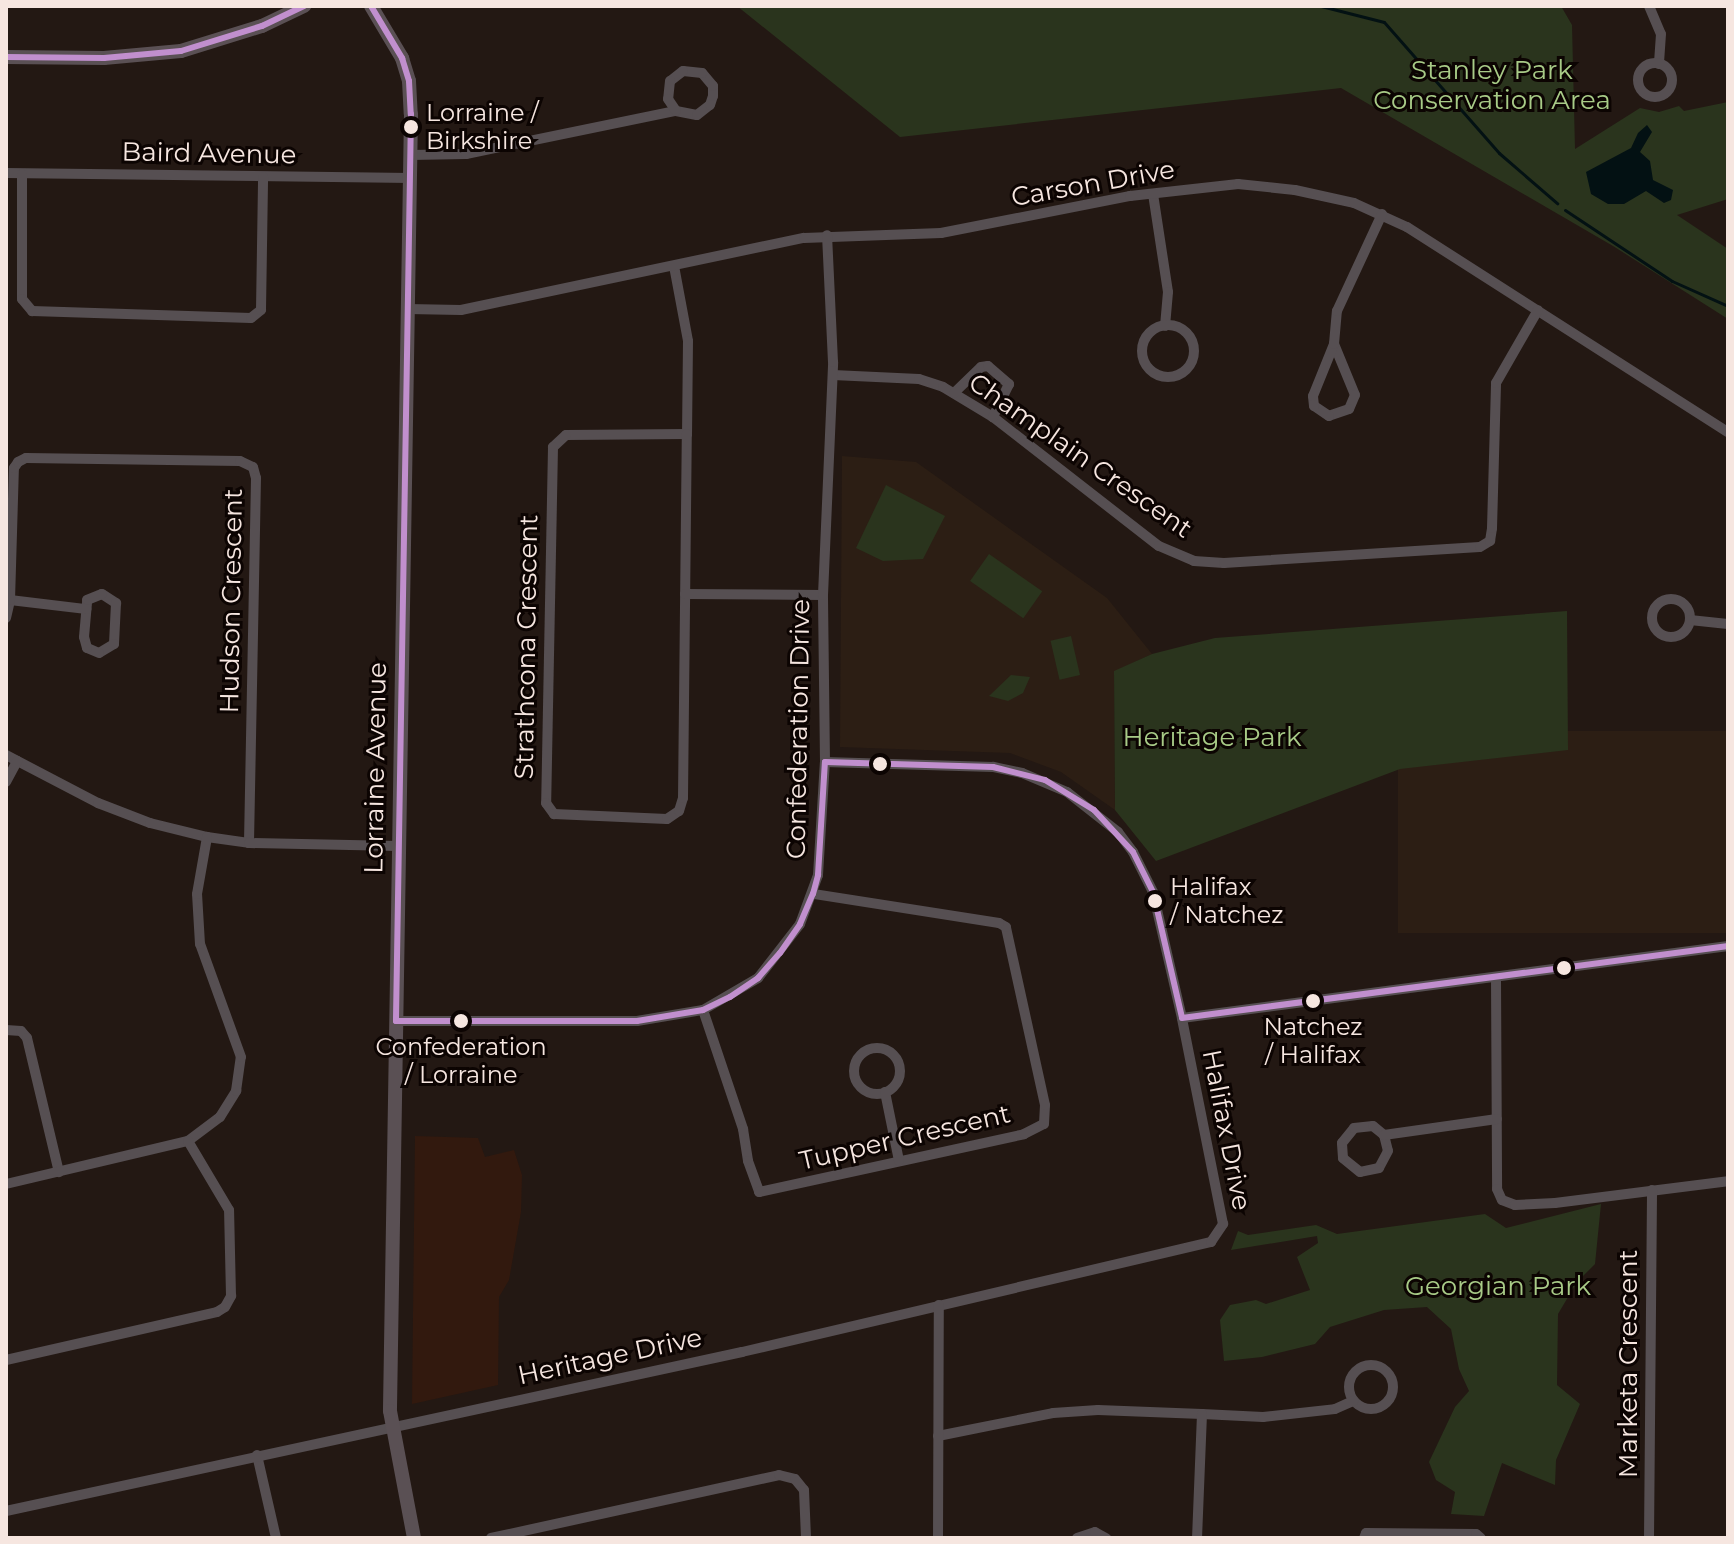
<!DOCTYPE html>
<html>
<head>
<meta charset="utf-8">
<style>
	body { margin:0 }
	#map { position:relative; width:1734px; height:1544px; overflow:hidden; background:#231813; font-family:Montserrat,sans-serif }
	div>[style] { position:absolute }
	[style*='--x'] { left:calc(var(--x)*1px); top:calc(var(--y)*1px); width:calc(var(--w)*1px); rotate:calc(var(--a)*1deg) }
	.built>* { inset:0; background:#32190e }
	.education>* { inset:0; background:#2c1e14; transform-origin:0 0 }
	.green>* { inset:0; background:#2a341d; transform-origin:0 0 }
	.water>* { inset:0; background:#031113 }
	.stream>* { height:3px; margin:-1.5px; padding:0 1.5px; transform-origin:1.5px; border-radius:1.5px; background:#031113 }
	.street>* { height:10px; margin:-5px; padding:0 5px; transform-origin:5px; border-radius:5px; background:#564f52 }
	.street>.ring { margin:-5px; padding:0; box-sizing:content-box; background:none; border:10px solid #564f52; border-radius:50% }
	.secondary>* { height:14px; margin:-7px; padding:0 7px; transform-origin:7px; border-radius:7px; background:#5a5054 }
	.bus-1>* { height:6px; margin:-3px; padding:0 3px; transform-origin:3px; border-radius:3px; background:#c18fce }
	.dots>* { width:22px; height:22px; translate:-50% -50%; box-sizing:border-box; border:4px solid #0c0402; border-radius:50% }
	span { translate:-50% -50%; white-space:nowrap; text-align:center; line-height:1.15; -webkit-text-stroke:6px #0c0402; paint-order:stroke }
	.bus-label { font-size:24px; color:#f6e6e0 }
	.left { translate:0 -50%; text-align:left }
	.park-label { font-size:26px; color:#a8cb87 }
	.street-label { font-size:26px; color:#f6e6e0 }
	.frame { position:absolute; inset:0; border:8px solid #f6e6e0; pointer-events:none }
</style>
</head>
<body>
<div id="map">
	<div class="built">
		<div style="clip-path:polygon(415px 1136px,478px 1138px,485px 1157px,514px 1150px,522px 1175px,521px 1212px,509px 1280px,499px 1297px,498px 1385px,412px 1404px)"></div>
	</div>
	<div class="education">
		<div style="clip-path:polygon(842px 456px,916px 462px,1107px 598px,1152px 654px,1114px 672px,1115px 810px,1061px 772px,1010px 753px,840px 747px)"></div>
		<div style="left:1728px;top:731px;width:202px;height:330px;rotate:90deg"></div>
	</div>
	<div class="green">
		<div style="clip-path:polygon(737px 6px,1561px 6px,1572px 25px,1575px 149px,1640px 108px,1659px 112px,1679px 106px,1684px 111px,1728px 102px,1728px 199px,1677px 215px,1728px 249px,1728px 319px,1613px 246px,1341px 88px,900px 137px)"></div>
		<div style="clip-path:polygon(886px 485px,945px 516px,923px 559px,883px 561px,856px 548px)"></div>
		<div style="left:989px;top:554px;width:65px;height:33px;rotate:35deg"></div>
		<div style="clip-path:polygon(1567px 611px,1568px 750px,1400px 769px,1156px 861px,1115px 810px,1114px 671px,1152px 654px,1215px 638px)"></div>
		<div style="left:1071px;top:636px;width:40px;height:21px;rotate:77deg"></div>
		<div style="clip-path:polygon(1011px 675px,1030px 677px,1023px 693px,1008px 701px,989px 696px)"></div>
		<div style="clip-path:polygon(1601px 1204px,1595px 1264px,1577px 1282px,1558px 1314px,1557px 1385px,1580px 1404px,1556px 1460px,1555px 1485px,1502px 1463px,1484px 1516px,1451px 1514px,1455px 1492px,1436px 1480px,1429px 1462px,1455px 1407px,1469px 1391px,1459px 1369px,1451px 1329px,1427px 1307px,1384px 1310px,1330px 1327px,1315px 1344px,1262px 1357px,1224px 1361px,1220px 1320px,1230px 1305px,1256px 1300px,1266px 1304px,1310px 1290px,1297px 1257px,1318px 1243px,1317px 1236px,1231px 1250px,1238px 1231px,1248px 1235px,1316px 1225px,1337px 1234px,1485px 1214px,1506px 1228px)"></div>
	</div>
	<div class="water">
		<div style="clip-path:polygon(1647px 125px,1652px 132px,1640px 152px,1650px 161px,1653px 180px,1673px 190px,1671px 200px,1664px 203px,1646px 191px,1624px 204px,1608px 204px,1591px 194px,1586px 172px,1631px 148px,1638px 133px)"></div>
	</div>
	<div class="stream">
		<div style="--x:1321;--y:6;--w:65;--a:14.3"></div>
		<div style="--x:1384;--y:22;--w:174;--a:48.7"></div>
		<div style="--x:1499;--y:153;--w:77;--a:40.8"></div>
		<div style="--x:1565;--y:210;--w:128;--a:33.6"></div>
		<div style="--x:1672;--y:281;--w:61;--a:24.1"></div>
	</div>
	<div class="street">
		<div style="--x:1649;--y:6;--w:30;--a:67"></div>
		<div style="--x:1661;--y:34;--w:30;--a:94"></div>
		<div class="ring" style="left:1638px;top:63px;width:24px;height:24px"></div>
		<div style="--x:411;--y:155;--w:55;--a:-1"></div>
		<div style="--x:466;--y:154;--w:214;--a:-11.6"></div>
		<div style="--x:676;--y:111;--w:21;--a:11"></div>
		<div style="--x:697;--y:115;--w:16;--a:-38"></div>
		<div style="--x:710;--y:105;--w:9;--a:-72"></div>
		<div style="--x:713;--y:96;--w:10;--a:-90"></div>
		<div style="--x:713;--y:86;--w:17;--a:-130"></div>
		<div style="--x:702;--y:73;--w:19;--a:-174"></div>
		<div style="--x:683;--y:71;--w:16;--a:142"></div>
		<div style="--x:670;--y:81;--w:18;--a:96"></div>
		<div style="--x:668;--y:99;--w:14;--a:56"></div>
		<div style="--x:6;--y:173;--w:405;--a:0.7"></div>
		<div style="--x:22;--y:174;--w:125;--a:90"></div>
		<div style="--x:22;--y:299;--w:16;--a:50"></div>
		<div style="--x:32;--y:311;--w:219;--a:1.8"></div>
		<div style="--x:251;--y:318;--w:13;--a:-39"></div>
		<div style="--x:261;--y:310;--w:133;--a:-89.1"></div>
		<div style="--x:1153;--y:194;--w:99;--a:81.3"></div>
		<div style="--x:1168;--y:292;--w:34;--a:95"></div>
		<div style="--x:674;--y:266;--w:76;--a:79.4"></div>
		<div style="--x:688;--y:341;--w:93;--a:90.6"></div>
		<div style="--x:687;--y:434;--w:121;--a:179.5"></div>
		<div style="--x:566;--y:435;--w:18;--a:137"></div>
		<div style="--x:553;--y:447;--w:356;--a:91.1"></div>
		<div style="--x:546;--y:803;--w:14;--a:54"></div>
		<div style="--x:554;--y:814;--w:113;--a:2.5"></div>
		<div style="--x:667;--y:819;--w:14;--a:-34"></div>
		<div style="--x:679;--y:811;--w:14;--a:-73"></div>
		<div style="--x:683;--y:798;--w:364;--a:-89.4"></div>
		<div style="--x:408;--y:309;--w:53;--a:1.1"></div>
		<div style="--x:461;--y:310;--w:350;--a:-11.9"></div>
		<div style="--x:804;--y:238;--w:137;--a:-2.1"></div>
		<div style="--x:941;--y:233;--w:193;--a:-11.1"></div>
		<div style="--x:1130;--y:196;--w:109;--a:-6.3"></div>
		<div style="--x:1238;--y:184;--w:57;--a:6"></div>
		<div style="--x:1295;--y:190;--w:60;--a:12.4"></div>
		<div style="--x:1354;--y:203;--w:58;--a:24.4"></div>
		<div style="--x:1407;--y:227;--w:381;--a:32.6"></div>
		<div class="ring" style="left:1142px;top:325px;width:42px;height:42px"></div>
		<div style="--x:1334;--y:344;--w:55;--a:67.6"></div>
		<div style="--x:1355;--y:395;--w:15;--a:113"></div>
		<div style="--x:1349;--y:409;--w:21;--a:161"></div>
		<div style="--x:1329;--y:416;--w:18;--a:-146"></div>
		<div style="--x:1314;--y:406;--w:10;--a:-96"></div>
		<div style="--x:1313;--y:396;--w:56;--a:-68"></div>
		<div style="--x:1334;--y:344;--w:33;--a:-85"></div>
		<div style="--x:1337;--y:311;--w:107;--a:-65.1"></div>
		<div style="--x:833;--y:375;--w:86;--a:2.7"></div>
		<div style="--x:919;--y:379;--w:25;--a:18"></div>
		<div style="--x:943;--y:387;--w:58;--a:31"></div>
		<div style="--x:993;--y:417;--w:210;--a:37.9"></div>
		<div style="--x:1159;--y:546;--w:38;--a:23"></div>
		<div style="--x:1194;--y:561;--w:30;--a:4"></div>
		<div style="--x:1224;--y:563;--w:256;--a:-3.6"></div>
		<div style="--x:1480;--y:547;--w:12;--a:-31"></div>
		<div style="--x:1490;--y:541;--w:13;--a:-81"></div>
		<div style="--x:1492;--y:528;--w:145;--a:-88.4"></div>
		<div style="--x:1496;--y:383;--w:84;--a:-60.1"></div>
		<div style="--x:954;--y:393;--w:37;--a:-44"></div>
		<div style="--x:981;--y:367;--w:7;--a:-8"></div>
		<div style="--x:988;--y:366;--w:28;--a:41"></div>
		<div style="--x:1009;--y:384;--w:37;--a:116"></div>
		<div style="--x:102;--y:594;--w:17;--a:33"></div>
		<div style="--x:116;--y:603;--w:41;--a:92.8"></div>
		<div style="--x:114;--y:644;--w:17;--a:149"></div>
		<div style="--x:99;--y:653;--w:13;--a:-157"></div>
		<div style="--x:87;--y:648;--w:11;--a:-105"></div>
		<div style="--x:84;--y:637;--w:37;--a:-85"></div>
		<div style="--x:87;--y:600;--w:16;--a:-22"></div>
		<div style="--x:685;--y:594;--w:138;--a:0.4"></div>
		<div class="ring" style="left:1652px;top:599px;width:28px;height:28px"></div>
		<div style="--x:10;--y:600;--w:77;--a:6.8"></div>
		<div style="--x:6;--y:618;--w:18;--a:-77"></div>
		<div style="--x:10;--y:600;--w:132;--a:-88.3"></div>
		<div style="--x:14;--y:468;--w:7;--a:-56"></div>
		<div style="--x:18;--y:462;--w:9;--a:-27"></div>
		<div style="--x:26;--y:458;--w:214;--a:0.8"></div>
		<div style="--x:240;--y:461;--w:14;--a:25"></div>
		<div style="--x:253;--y:467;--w:11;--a:75"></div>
		<div style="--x:256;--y:478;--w:365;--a:91.1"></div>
		<div style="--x:1690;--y:620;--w:38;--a:6"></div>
		<div style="--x:6;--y:755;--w:104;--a:27.6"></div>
		<div style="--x:98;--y:803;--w:56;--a:21"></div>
		<div style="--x:150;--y:823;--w:59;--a:13.8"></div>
		<div style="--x:207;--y:837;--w:42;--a:8.1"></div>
		<div style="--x:249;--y:843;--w:149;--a:1.2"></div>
		<div style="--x:6;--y:782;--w:24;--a:-62"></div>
		<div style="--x:1496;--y:979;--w:210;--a:89.7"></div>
		<div style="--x:1497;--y:1189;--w:12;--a:66"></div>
		<div style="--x:1502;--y:1200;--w:14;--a:21"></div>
		<div style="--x:1515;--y:1205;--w:40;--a:-2.9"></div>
		<div style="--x:1555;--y:1203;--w:174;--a:-7.2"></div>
		<div style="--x:703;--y:1010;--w:126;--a:71.4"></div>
		<div style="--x:743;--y:1129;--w:32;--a:81"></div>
		<div style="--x:748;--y:1161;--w:33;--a:70"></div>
		<div style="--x:759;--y:1192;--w:271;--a:-12.3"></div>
		<div style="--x:1024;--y:1134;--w:22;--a:-27"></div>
		<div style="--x:1044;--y:1124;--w:19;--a:-87"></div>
		<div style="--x:1045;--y:1105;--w:182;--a:-102.4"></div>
		<div style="--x:1006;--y:927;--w:8;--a:-150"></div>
		<div style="--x:999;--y:923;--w:188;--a:-171.1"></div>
		<div style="--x:1182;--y:1018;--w:551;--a:-7.51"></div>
		<div style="--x:396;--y:1021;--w:241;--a:0"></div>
		<div style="--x:637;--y:1021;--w:67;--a:-9.5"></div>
		<div style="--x:703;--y:1010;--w:64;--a:-30.2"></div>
		<div style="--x:758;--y:978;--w:68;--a:-52.1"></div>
		<div style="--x:800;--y:924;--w:52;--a:-69.8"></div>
		<div style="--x:818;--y:875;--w:113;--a:-86.5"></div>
		<div style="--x:825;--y:762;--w:167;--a:-90.7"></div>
		<div style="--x:823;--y:595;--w:233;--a:-87.5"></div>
		<div style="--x:833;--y:362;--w:127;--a:-92.7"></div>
		<div style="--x:6;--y:1030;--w:15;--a:4"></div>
		<div style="--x:21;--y:1031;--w:9;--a:49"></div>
		<div style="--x:27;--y:1038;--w:138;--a:76.6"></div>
		<div class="ring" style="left:854px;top:1048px;width:36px;height:36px"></div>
		<div style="--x:885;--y:1092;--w:70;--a:78.5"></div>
		<div style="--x:1384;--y:1135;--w:16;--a:76"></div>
		<div style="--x:1388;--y:1151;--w:19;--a:118"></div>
		<div style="--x:1379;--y:1168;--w:19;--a:168"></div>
		<div style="--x:1360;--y:1172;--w:22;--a:-141"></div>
		<div style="--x:1343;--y:1158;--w:15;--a:-94"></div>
		<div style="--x:1342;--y:1143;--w:19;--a:-51"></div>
		<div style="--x:1354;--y:1128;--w:19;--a:-6"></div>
		<div style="--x:1373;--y:1126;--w:14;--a:39"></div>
		<div style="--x:1384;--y:1135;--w:114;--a:-8.1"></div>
		<div style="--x:6;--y:1184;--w:187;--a:-13.3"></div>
		<div style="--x:188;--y:1141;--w:40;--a:-37"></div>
		<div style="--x:220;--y:1117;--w:31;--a:-58"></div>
		<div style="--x:236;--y:1091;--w:34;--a:-82"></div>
		<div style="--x:241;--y:1057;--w:120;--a:-109.9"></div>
		<div style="--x:200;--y:944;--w:50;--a:-93.4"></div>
		<div style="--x:197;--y:894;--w:58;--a:-80"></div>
		<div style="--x:6;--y:1360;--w:216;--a:-12.8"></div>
		<div style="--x:217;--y:1312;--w:9;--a:-32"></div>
		<div style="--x:225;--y:1307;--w:13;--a:-61"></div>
		<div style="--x:231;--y:1296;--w:86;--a:-91.3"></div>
		<div style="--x:229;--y:1210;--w:80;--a:-120.7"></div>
		<div class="ring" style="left:1349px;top:1365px;width:34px;height:34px"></div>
		<div style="--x:1202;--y:1414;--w:61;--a:2.8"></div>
		<div style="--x:1263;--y:1417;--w:72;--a:-6.3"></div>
		<div style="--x:1335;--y:1409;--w:20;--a:-24"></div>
		<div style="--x:938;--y:1436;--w:117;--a:-11.3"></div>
		<div style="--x:1053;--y:1413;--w:45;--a:-3.8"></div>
		<div style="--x:1098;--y:1410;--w:104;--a:2.2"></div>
		<div style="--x:1202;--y:1414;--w:124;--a:92.3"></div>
		<div style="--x:257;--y:1455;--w:85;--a:77.1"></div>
		<div style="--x:6;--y:1511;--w:753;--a:-12.19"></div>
		<div style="--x:742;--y:1352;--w:482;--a:-13.2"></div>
		<div style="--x:1211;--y:1242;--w:22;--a:-56"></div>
		<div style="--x:1223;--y:1224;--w:210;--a:-101.3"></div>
		<div style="--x:1182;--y:1018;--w:129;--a:-103"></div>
		<div style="--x:1153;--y:892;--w:45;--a:-116.6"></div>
		<div style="--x:1133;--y:852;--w:25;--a:-127"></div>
		<div style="--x:1118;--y:832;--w:65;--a:-141.9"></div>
		<div style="--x:1067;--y:792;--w:49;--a:-157.1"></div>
		<div style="--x:1022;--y:773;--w:30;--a:-168"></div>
		<div style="--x:993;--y:767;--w:168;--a:-178.3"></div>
		<div style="--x:491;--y:1538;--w:295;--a:-12.3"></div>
		<div style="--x:779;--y:1475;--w:16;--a:14"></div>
		<div style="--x:795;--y:1479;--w:14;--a:51"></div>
		<div style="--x:804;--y:1490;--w:48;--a:87.6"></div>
		<div style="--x:938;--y:1538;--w:233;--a:-89.8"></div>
		<div style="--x:1077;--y:1538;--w:19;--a:-18"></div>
		<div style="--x:1095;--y:1532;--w:13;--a:29"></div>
		<div style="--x:1364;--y:1538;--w:5;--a:-68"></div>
		<div style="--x:1366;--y:1533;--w:110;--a:0.5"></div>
		<div style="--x:1476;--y:1534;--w:6;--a:39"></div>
		<div style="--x:1649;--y:1538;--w:348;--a:-89.5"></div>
	</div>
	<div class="secondary">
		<div style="--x:371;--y:6;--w:61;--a:59.2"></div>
		<div style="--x:402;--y:58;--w:24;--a:73"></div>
		<div style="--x:409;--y:81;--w:33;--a:87"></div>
		<div style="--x:411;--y:114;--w:1297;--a:90.93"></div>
		<div style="--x:390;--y:1411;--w:129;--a:79.3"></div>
		<div style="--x:6;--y:57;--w:98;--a:0.6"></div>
		<div style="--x:104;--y:58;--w:77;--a:-5.2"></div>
		<div style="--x:181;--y:51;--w:85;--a:-17.2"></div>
		<div style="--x:262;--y:26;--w:47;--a:-25.5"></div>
	</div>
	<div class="bus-1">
		<div style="--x:371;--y:6;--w:61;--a:59.2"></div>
		<div style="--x:402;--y:58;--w:24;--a:73"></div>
		<div style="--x:409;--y:81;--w:33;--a:87"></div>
		<div style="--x:411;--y:114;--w:907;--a:90.95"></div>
		<div style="--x:6;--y:57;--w:98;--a:0.6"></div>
		<div style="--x:104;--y:58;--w:77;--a:-5.2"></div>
		<div style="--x:181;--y:51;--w:85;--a:-17.2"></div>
		<div style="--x:262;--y:26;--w:47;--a:-25.5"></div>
		<div style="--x:825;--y:762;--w:168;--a:1.7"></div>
		<div style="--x:993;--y:767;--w:54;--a:14"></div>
		<div style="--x:1045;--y:780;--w:57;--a:31.5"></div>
		<div style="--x:1094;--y:810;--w:57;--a:47.1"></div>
		<div style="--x:1133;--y:852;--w:45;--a:63.4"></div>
		<div style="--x:1153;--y:892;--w:129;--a:77"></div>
		<div style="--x:1182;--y:1018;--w:551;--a:-7.51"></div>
		<div style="--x:396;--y:1021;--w:241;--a:0"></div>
		<div style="--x:637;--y:1021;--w:67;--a:-9.5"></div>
		<div style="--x:703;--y:1010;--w:30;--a:-26"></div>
		<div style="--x:730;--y:997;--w:34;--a:-34"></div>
		<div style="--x:758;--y:978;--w:33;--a:-49"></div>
		<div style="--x:780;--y:953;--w:35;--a:-55"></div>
		<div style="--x:800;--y:924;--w:33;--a:-67"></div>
		<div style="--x:813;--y:894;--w:20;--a:-75"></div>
		<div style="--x:818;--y:875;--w:113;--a:-86.5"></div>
	</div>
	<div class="dots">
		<div style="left:411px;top:127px;background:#f6e6e0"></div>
		<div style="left:880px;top:764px;background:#f6e6e0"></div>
		<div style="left:1155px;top:901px;background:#f6e6e0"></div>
		<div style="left:1564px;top:968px;background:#f6e6e0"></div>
		<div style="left:1313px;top:1001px;background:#f6e6e0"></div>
		<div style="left:461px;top:1021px;background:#f6e6e0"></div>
	</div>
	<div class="bus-label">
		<span class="left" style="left:426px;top:127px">Lorraine /<br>Birkshire</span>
		<span class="left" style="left:1170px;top:901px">Halifax<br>/ Natchez</span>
		<span style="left:1313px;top:1041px">Natchez<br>/ Halifax</span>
		<span style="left:461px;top:1061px">Confederation<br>/ Lorraine</span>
	</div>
	<div class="park-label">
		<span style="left:1492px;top:86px">Stanley Park<br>Conservation Area</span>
		<span style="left:1212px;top:738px">Heritage Park</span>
		<span style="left:1498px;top:1287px">Georgian Park</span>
	</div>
	<div class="street-label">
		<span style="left:209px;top:154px;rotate:1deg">Baird Avenue</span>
		<span style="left:1093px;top:184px;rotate:-10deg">Carson Drive</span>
		<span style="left:1080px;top:456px;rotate:35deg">Champlain Crescent</span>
		<span style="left:232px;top:601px;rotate:-89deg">Hudson Crescent</span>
		<span style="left:527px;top:647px;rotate:-89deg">Strathcona Crescent</span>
		<span style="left:799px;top:729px;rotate:-89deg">Confederation Drive</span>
		<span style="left:376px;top:768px;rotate:-89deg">Lorraine Avenue</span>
		<span style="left:1226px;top:1130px;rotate:79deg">Halifax Drive</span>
		<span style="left:905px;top:1138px;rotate:-13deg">Tupper Crescent</span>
		<span style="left:610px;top:1357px;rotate:-12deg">Heritage Drive</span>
		<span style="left:1629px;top:1364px;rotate:-90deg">Marketa Crescent</span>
	</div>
	<div class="frame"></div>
</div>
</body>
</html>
